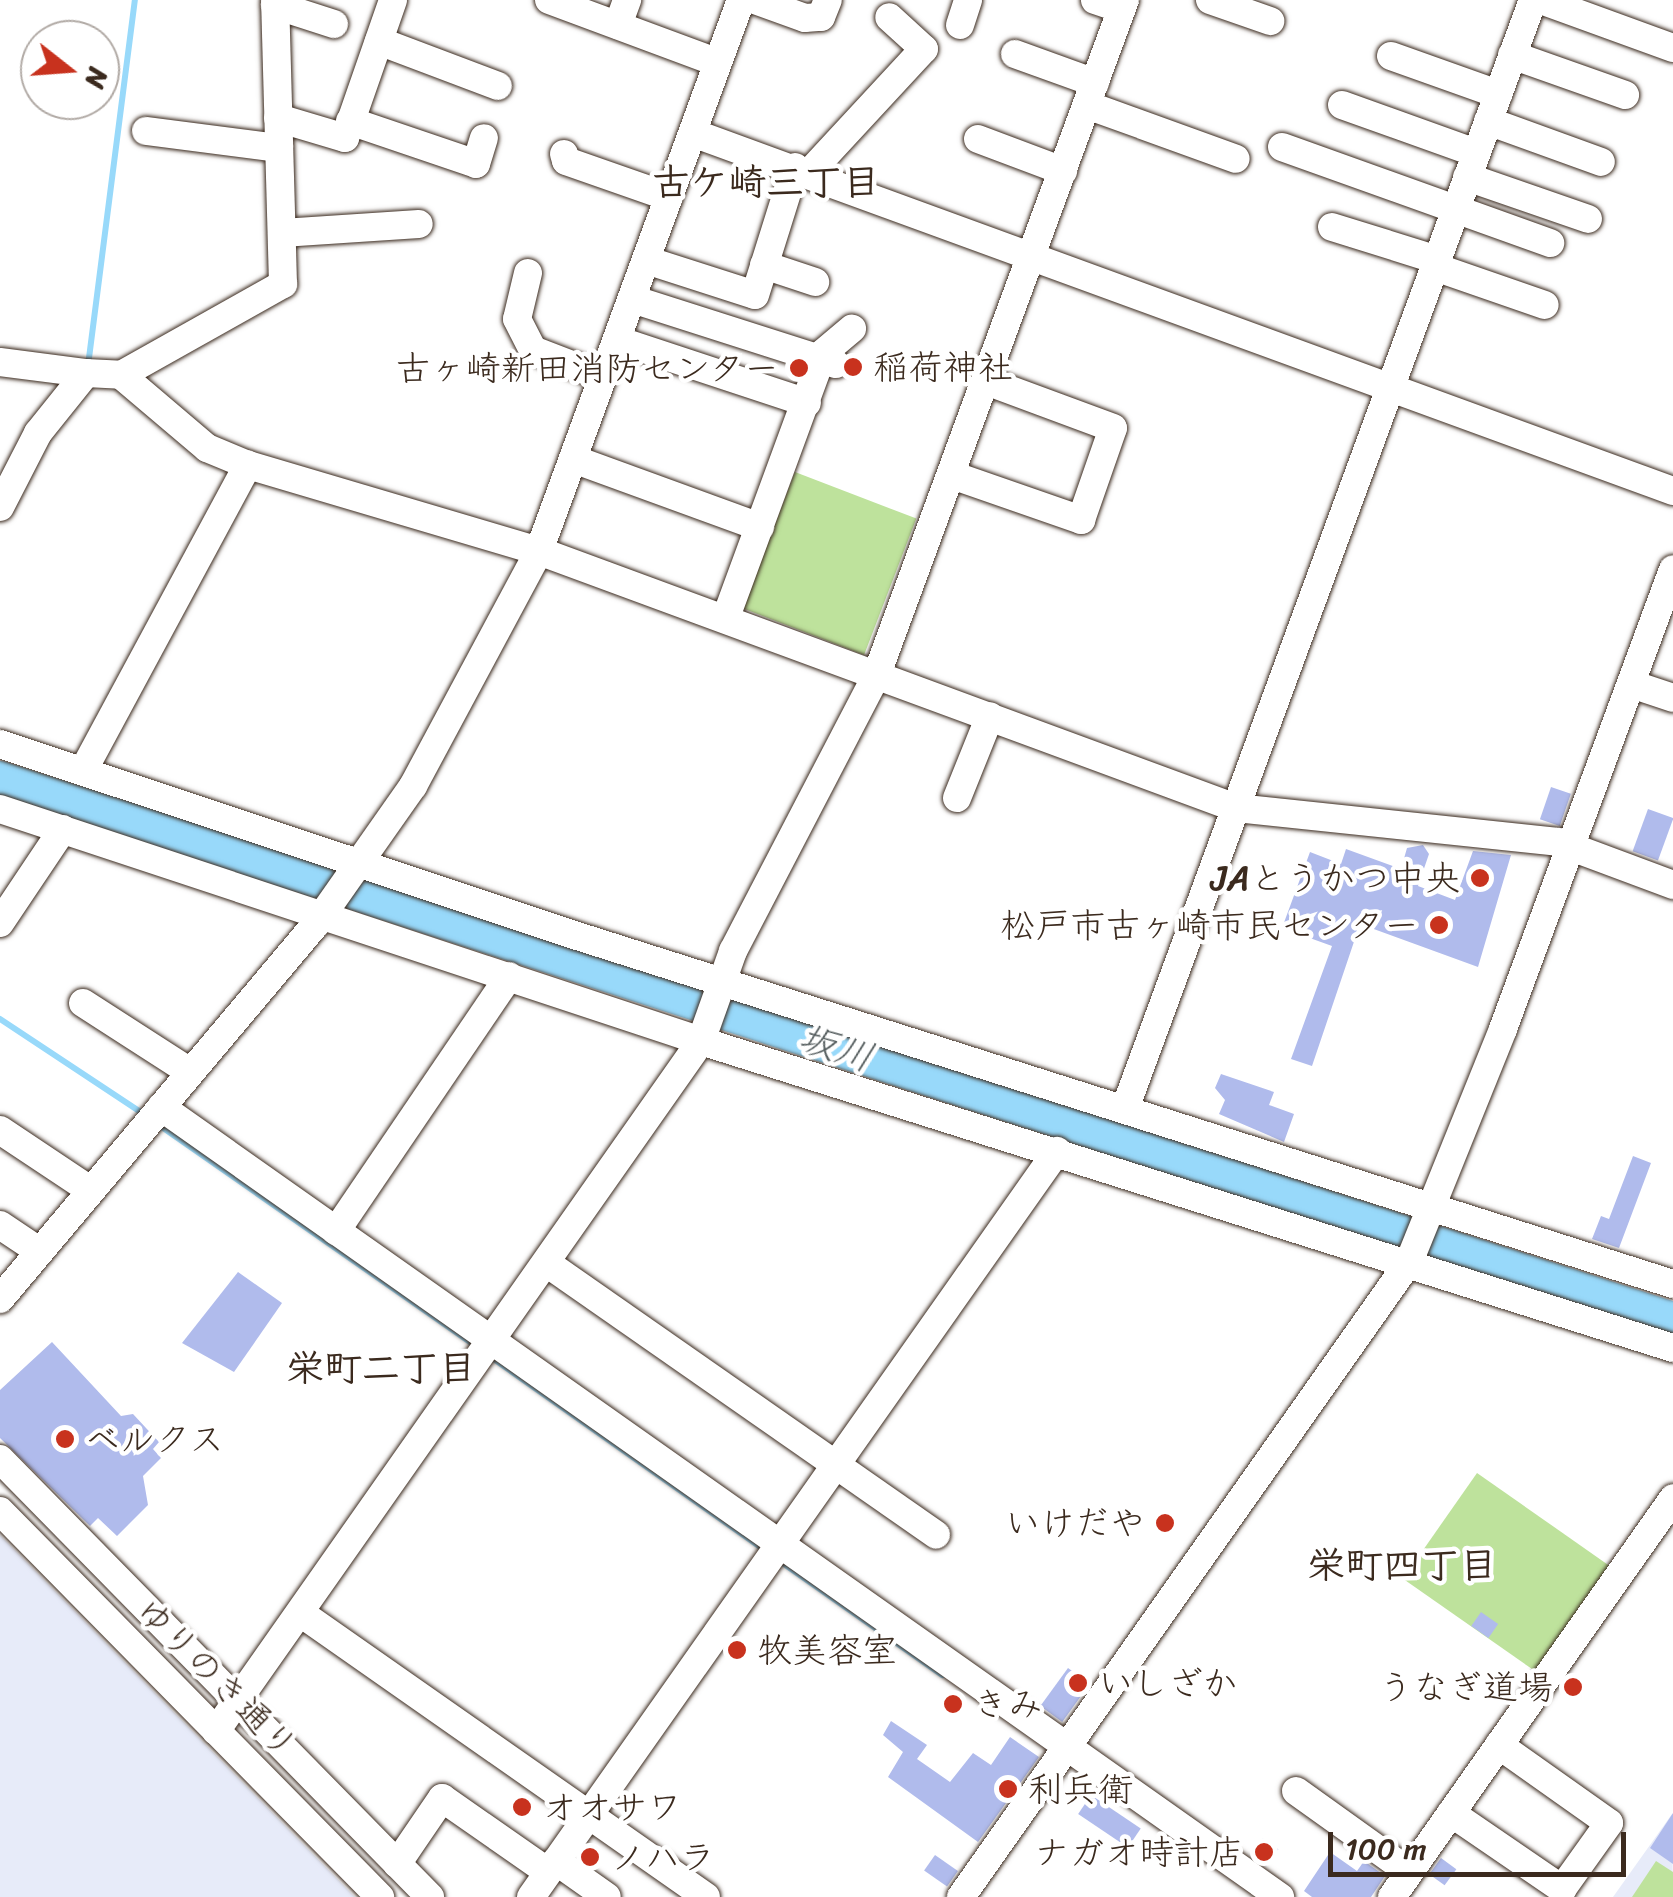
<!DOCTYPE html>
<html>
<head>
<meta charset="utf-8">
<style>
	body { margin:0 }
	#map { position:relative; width:1673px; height:1897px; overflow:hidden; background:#fff; font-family:Sriracha,"Klee One",sans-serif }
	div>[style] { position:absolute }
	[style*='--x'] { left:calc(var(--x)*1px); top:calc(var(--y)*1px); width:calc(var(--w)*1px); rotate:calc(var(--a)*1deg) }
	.built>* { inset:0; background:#e7ebf9 }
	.green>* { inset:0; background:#bee29c; transform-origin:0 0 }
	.stream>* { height:6px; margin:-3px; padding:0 3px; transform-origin:3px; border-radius:3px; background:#98d9fa }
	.river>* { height:35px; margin:-17.5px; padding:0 17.5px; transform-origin:17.5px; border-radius:17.5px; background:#98d9fa }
	.building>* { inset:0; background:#b0bbec; transform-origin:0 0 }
	.roads { filter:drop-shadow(0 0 2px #3b2a1e) drop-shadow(0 0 2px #3b2a1e) }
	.minor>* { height:28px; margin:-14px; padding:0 14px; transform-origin:14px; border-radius:14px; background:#fff }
	.dots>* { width:28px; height:28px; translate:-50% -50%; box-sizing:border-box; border:5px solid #fff; border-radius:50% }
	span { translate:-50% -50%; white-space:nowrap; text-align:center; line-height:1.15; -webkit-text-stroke:9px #fff; paint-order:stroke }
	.poi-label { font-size:35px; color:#3b2a1e }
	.left { translate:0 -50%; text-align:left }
	.right { translate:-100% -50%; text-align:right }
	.street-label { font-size:35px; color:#3b2a1e }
	.neighbourhood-label { font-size:38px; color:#3b2a1e; font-weight:700 }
	.water-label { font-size:38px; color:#575f60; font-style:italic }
	.north { position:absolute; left:20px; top:20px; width:100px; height:100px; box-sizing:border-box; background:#fff; border:2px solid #b1aaa5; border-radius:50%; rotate:107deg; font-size:28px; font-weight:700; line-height:40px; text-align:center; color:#3b2a1e }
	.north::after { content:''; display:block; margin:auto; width:35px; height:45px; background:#c8321e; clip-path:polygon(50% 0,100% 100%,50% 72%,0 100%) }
	.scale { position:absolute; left:1328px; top:1832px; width:298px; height:45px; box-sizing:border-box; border:5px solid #3b2a1e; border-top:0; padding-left:12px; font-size:30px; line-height:35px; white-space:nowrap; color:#3b2a1e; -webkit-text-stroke:8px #fff; paint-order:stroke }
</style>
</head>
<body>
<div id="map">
	<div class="built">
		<div style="clip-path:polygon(0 1535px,355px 1897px,0 1897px)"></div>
		<div style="clip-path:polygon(1672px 1814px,1673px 1897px,1613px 1897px)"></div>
	</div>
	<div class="green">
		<div style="left:795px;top:472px;width:130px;height:146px;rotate:21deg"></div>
		<div style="left:1477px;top:1473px;width:162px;height:129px;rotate:35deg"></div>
		<div style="clip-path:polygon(1656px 1861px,1673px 1872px,1673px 1897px,1632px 1897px)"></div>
	</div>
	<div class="stream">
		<div style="--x:89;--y:358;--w:361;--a:-82.7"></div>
		<div style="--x:0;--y:1019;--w:174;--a:33.5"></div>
		<div style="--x:159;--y:1125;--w:388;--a:34.9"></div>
		<div style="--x:491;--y:1357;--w:338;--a:35.2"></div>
		<div style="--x:777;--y:1559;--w:202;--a:35.1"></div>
	</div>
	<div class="river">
		<div style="--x:0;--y:778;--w:1758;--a:17.92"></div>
	</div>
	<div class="building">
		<div style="left:1551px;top:787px;width:21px;height:34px;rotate:19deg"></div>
		<div style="left:1648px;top:809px;width:27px;height:45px;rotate:20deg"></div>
		<div style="clip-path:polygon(1423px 845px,1429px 854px,1418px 886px,1455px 900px,1473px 851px,1511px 855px,1478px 967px,1360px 924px,1312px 1066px,1291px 1059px,1332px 946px,1282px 928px,1310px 852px,1341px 864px,1346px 849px,1401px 869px,1407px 848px)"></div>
		<div style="clip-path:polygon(1221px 1074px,1274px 1092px,1269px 1105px,1294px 1114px,1284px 1142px,1219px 1114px,1225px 1100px,1215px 1088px)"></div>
		<div style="clip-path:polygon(1633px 1156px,1651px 1163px,1619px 1248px,1592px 1239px,1601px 1216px,1609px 1219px)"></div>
		<div style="clip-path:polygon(238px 1272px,282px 1303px,234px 1372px,182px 1343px)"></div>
		<div style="clip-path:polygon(52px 1342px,121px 1416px,133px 1414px,159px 1442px,153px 1449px,161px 1458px,143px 1476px,148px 1505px,117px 1536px,98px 1518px,90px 1526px,0 1438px,0 1390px)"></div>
		<div style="left:1481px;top:1612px;width:21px;height:17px;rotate:35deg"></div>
		<div style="left:1068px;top:1668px;width:27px;height:47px;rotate:36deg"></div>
		<div style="clip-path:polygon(891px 1721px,927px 1745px,917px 1759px,950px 1782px,973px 1753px,991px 1765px,1010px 1737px,1039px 1757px,978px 1842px,888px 1777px,903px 1752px,883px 1735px)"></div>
		<div style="left:1091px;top:1795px;width:60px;height:23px;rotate:34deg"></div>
		<div style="clip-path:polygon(1673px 1813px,1673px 1864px,1650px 1848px)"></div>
		<div style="left:1263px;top:1838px;width:19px;height:21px;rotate:36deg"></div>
		<div style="clip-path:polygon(1330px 1852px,1357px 1871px,1364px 1861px,1385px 1876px,1371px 1897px,1312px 1897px,1304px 1891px)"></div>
		<div style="left:935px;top:1855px;width:28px;height:19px;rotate:35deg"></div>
		<div style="left:1441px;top:1858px;width:19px;height:20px;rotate:36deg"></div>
	</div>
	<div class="roads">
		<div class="minor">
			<div style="--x:549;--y:0;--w:180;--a:20.4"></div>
			<div style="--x:755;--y:0;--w:53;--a:19.8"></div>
			<div style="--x:805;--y:18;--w:16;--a:-4"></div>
			<div style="--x:821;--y:17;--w:18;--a:-68"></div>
			<div style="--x:1095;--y:0;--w:28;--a:19"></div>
			<div style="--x:1210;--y:0;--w:64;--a:19.3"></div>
			<div style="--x:1541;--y:0;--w:140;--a:20"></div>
			<div style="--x:275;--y:5;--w:62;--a:17.9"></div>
			<div style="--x:618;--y:25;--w:27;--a:-70"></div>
			<div style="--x:960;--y:25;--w:26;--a:-72"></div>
			<div style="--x:379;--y:41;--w:127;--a:20.7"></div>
			<div style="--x:1015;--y:54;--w:85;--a:19.9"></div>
			<div style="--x:1512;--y:55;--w:120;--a:19.5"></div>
			<div style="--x:1391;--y:56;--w:114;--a:19.6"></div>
			<div style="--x:1087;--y:105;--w:158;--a:19.9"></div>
			<div style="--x:1342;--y:105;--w:142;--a:19.7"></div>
			<div style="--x:278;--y:118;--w:70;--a:16.6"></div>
			<div style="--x:345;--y:138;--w:146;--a:-70.8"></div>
			<div style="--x:350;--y:121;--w:133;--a:18.8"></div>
			<div style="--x:476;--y:164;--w:27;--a:-73"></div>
			<div style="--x:1488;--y:121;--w:120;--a:19.9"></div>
			<div style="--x:146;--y:131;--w:134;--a:7.3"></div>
			<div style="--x:693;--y:133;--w:1043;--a:20.07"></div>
			<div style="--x:978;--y:139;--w:91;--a:20.6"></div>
			<div style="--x:1282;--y:147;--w:285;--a:19.7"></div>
			<div style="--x:564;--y:154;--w:7;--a:74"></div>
			<div style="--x:566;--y:161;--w:109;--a:19.3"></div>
			<div style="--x:809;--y:173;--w:169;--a:-47.2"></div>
			<div style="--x:924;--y:49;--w:47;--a:-137.6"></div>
			<div style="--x:1467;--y:177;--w:128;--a:19.1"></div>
			<div style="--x:1332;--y:227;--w:111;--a:17.3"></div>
			<div style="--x:282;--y:233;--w:137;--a:-3.8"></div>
			<div style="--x:646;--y:260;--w:114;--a:17.8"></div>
			<div style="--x:755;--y:295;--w:134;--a:-72.6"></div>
			<div style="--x:764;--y:265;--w:54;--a:18.4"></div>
			<div style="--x:1435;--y:267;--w:116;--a:19.1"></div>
			<div style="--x:528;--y:273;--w:47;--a:103.4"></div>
			<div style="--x:517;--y:319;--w:35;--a:63"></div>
			<div style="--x:533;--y:350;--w:75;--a:21.1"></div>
			<div style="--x:632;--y:299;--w:214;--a:17.7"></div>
			<div style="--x:617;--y:340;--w:200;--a:18.3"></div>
			<div style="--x:0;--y:362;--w:87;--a:7.3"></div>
			<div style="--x:121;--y:375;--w:186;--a:-29.3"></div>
			<div style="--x:283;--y:284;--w:284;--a:-91.6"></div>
			<div style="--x:573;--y:459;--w:199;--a:20"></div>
			<div style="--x:952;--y:475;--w:137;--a:19.2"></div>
			<div style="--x:1081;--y:520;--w:97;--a:-70.8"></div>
			<div style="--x:1113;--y:428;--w:135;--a:-159.7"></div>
			<div style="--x:0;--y:507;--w:83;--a:-62.8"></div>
			<div style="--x:38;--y:433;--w:77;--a:-51.3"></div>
			<div style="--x:86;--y:373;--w:35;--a:3"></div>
			<div style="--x:121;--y:375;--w:113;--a:40.3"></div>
			<div style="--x:207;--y:448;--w:44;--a:22.5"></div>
			<div style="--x:248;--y:465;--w:303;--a:16.5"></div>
			<div style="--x:539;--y:551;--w:743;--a:20.24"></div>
			<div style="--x:1236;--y:808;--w:324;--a:6"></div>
			<div style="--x:1558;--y:842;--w:123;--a:20.5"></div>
			<div style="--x:726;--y:617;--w:281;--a:-69.8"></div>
			<div style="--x:823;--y:353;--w:38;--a:-40"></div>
			<div style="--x:1631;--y:684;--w:44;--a:18.4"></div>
			<div style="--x:0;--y:744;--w:605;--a:18.4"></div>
			<div style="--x:574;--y:935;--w:1153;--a:17.62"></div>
			<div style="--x:83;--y:771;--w:348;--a:-61.7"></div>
			<div style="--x:957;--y:798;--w:88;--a:-68.1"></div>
			<div style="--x:0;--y:809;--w:738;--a:18.31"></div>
			<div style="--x:701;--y:1041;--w:1019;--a:17.53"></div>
			<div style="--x:0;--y:923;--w:113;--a:-56.2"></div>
			<div style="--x:83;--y:1003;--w:127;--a:32.8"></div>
			<div style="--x:1126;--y:1106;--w:1179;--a:-69.8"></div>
			<div style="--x:161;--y:1107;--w:1370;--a:35.22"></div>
			<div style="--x:0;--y:1130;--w:108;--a:33.7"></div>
			<div style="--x:0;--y:1225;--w:47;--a:33.7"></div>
			<div style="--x:336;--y:1231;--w:308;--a:-55.8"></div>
			<div style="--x:548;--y:1264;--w:473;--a:34.9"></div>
			<div style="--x:0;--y:1299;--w:490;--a:-49.9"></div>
			<div style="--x:316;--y:924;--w:169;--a:-54.9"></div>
			<div style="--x:413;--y:786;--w:267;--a:-61.8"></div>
			<div style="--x:539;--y:551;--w:587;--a:-69.87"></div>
			<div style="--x:0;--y:1459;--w:614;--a:45.53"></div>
			<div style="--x:0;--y:1511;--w:542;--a:45.45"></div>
			<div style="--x:302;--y:1614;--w:493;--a:35"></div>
			<div style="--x:216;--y:1731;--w:843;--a:-54.9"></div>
			<div style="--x:701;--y:1041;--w:96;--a:-70.4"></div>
			<div style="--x:733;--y:951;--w:312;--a:-62.5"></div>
			<div style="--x:877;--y:674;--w:718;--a:-69.8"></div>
			<div style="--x:1296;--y:1791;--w:139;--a:35.6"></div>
			<div style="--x:1451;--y:1813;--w:135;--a:34.4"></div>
			<div style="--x:1562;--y:1889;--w:81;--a:-54.5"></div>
			<div style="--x:1609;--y:1823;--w:135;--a:-144.7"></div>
			<div style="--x:556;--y:1861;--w:62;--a:35.2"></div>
			<div style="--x:397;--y:1864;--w:80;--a:-55.7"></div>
			<div style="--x:442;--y:1798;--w:129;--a:34.9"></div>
			<div style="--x:531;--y:1897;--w:913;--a:-54.81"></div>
			<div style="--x:961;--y:1897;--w:777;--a:-54.8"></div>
			<div style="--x:1409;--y:1262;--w:251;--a:-68"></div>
			<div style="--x:1503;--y:1029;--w:490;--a:-69.7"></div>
			<div style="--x:1392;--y:1897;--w:488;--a:-54.8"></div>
		</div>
	</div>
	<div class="dots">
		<div style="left:853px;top:367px;background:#c8321e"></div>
		<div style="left:799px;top:368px;background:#c8321e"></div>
		<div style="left:1480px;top:878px;background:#c8321e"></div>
		<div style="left:1439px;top:925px;background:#c8321e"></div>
		<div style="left:65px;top:1439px;background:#c8321e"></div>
		<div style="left:1165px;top:1523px;background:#c8321e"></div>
		<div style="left:737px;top:1650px;background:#c8321e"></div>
		<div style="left:1078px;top:1683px;background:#c8321e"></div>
		<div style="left:1573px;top:1687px;background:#c8321e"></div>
		<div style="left:953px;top:1704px;background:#c8321e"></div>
		<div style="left:1008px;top:1789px;background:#c8321e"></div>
		<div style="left:522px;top:1807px;background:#c8321e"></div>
		<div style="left:1264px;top:1852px;background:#c8321e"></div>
		<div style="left:590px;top:1857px;background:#c8321e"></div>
	</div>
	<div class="poi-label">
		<span class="left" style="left:873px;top:367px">稲荷神社</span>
		<span class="right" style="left:779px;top:368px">古ヶ崎新田消防センター</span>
		<span class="right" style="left:1460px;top:878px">JAとうかつ中央</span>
		<span class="right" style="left:1419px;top:925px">松戸市古ヶ崎市民センター</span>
		<span class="left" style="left:85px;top:1439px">ベルクス</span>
		<span class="right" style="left:1145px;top:1523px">いけだや</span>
		<span class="left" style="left:757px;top:1650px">牧美容室</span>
		<span class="left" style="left:1098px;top:1683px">いしざか</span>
		<span class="right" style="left:1553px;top:1687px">うなぎ道場</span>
		<span class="left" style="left:973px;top:1704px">きみ</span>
		<span class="left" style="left:1028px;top:1789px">利兵衛</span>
		<span class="left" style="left:542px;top:1807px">オオサワ</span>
		<span class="right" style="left:1244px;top:1852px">ナガオ時計店</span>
		<span class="left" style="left:610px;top:1857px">ノハラ</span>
	</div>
	<div class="street-label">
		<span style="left:217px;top:1678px;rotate:45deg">ゆりのき通り</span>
	</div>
	<div class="neighbourhood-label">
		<span style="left:766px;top:183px">古ケ崎三丁目</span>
		<span style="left:381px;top:1369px">栄町二丁目</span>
		<span style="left:1402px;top:1566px">栄町四丁目</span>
	</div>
	<div class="water-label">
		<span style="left:836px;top:1048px;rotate:18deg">坂川</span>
	</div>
	<div class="north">N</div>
	<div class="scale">100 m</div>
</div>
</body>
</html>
